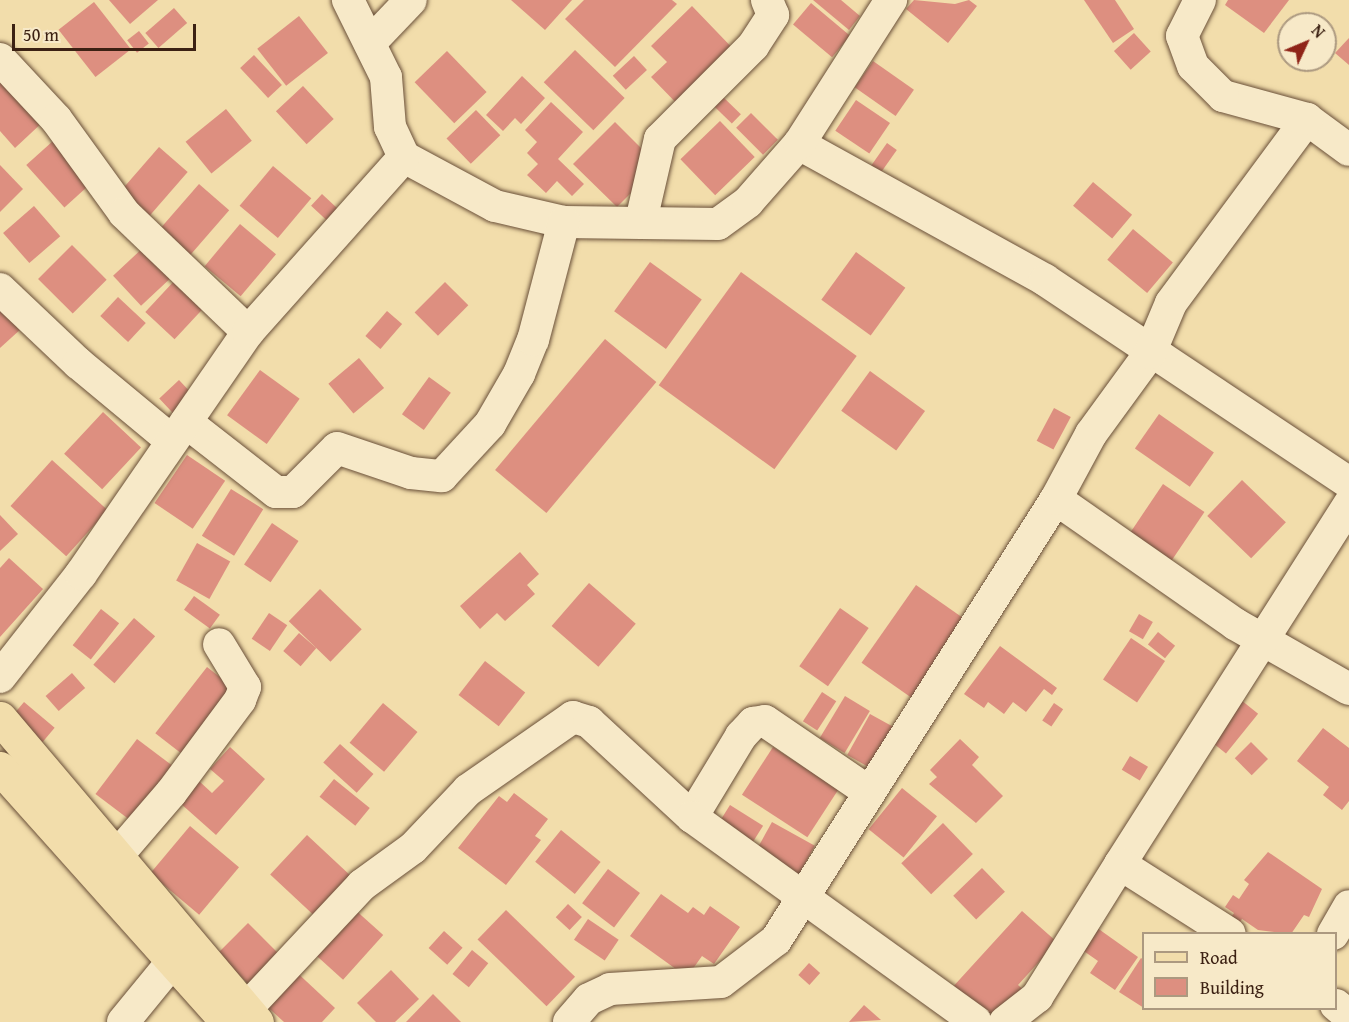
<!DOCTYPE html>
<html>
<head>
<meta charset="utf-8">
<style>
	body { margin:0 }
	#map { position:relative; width:1349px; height:1022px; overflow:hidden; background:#f2ddab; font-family:"Gentium Book Plus",serif }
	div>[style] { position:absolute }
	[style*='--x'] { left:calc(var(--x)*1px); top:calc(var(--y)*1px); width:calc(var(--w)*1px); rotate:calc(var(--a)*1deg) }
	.building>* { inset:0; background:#dd8f80; transform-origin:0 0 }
	.roads { filter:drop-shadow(0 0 2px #6a5039) drop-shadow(0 0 2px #6a5039) }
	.minor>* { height:32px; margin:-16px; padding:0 16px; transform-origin:16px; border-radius:16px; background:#f7e9c8 }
	.major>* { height:33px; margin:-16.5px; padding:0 16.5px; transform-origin:16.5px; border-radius:16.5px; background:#f2ddab }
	span { translate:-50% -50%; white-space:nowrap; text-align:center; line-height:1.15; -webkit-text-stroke:5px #f7e9c8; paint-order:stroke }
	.legend { position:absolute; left:1142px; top:932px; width:195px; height:78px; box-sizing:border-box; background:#f7e9c8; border:2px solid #ac9980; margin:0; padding:8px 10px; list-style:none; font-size:18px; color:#3c2113 }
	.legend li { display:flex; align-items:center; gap:12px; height:30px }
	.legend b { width:30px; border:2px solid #ac9980 }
	.north { position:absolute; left:1277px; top:12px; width:60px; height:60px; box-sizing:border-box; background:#f7e9c8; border:2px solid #ac9980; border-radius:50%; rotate:46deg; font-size:16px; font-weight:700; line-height:24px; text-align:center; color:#3c2113 }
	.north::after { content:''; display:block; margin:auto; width:21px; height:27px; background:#8f2418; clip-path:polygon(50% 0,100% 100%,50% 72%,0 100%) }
	.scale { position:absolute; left:12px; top:24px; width:184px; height:27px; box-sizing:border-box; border:3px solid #3c2113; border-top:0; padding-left:8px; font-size:18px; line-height:21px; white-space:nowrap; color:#3c2113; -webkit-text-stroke:4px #f7e9c8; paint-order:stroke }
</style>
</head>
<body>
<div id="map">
	<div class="building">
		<div style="clip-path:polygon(109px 0,158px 0,130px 24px)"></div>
		<div style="clip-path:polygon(511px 0,572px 0,545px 30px)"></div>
		<div style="clip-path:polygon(584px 0,672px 0,677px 4px,615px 67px,565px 19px)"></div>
		<div style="clip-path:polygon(813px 0,841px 0,860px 16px,849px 30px)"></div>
		<div style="clip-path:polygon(914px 0,955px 4px,969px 0,977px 6px,948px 43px,906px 9px)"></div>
		<div style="clip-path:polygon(1084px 0,1115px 0,1134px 29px,1113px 43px)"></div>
		<div style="clip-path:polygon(1228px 0,1289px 0,1264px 33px,1225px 5px)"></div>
		<div style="left:94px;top:2px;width:60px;height:45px;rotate:52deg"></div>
		<div style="left:811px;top:3px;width:51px;height:28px;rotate:40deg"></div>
		<div style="clip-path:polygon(692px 6px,741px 57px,685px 112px,651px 77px,667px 62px,651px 46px)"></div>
		<div style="left:174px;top:8px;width:20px;height:38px;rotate:49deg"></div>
		<div style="left:299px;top:16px;width:47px;height:53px;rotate:52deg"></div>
		<div style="left:139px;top:31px;width:16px;height:15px;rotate:52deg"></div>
		<div style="left:1134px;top:33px;width:25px;height:27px;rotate:48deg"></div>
		<div style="clip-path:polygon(1349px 38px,1349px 65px,1335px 53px)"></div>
		<div style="left:575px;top:50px;width:69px;height:45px;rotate:44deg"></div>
		<div style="left:447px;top:51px;width:57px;height:45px;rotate:46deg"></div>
		<div style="left:254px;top:55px;width:41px;height:19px;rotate:47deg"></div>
		<div style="left:634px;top:56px;width:19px;height:29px;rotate:47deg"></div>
		<div style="left:873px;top:61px;width:50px;height:32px;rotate:35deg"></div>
		<div style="clip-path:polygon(522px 76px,545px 98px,521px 124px,515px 118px,503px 131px,486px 115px)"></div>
		<div style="clip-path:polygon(0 81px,45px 120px,15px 148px,0 131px)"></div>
		<div style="left:303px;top:86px;width:45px;height:37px;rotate:47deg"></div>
		<div style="left:720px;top:94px;width:29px;height:13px;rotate:44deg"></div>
		<div style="left:856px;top:100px;width:41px;height:37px;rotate:34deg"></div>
		<div style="clip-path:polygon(551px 102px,583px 132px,558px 159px,584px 184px,572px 196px,557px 181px,546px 193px,527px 175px,538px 164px,527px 153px,537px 142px,525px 130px)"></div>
		<div style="left:226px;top:109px;width:41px;height:52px;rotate:51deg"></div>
		<div style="left:476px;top:110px;width:35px;height:41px;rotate:46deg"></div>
		<div style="left:751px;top:113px;width:38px;height:21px;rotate:45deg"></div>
		<div style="left:720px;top:121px;width:50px;height:55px;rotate:46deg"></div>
		<div style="clip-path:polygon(615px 122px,649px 156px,637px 168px,646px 178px,617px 207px,573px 164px)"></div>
		<div style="left:53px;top:141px;width:57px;height:36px;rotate:48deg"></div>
		<div style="left:887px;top:143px;width:12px;height:32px;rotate:35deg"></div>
		<div style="left:159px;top:147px;width:38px;height:61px;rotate:41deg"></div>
		<div style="clip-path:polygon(0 165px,23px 189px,0 212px)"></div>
		<div style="left:273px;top:166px;width:50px;height:52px;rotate:40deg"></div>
		<div style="left:1093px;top:182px;width:51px;height:31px;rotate:40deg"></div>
		<div style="left:199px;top:184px;width:40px;height:62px;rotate:41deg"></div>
		<div style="left:322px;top:194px;width:26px;height:16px;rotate:43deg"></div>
		<div style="left:34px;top:206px;width:40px;height:41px;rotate:49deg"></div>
		<div style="left:240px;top:224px;width:47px;height:55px;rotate:40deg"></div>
		<div style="left:1133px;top:229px;width:52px;height:40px;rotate:40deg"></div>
		<div style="left:72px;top:245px;width:49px;height:48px;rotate:45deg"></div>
		<div style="left:146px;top:245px;width:41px;height:45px;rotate:47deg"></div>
		<div style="left:856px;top:252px;width:61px;height:59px;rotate:36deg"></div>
		<div style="left:650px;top:262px;width:64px;height:61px;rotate:36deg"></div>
		<div style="left:741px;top:272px;width:143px;height:140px;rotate:36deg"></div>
		<div style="left:176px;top:279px;width:40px;height:45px;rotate:43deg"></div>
		<div style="left:445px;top:282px;width:33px;height:43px;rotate:45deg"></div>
		<div style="left:118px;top:297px;width:38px;height:26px;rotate:43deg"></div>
		<div style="clip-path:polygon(0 304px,22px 328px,0 348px)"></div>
		<div style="left:387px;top:311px;width:20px;height:33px;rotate:41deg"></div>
		<div style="left:605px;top:339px;width:67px;height:171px;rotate:40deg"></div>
		<div style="left:359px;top:358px;width:39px;height:40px;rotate:50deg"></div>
		<div style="left:260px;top:370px;width:49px;height:56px;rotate:36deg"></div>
		<div style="left:870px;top:371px;width:68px;height:49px;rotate:36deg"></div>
		<div style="left:429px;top:377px;width:27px;height:46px;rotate:36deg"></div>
		<div style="left:179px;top:380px;width:22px;height:27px;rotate:47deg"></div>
		<div style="left:1054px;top:408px;width:19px;height:37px;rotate:28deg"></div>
		<div style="left:103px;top:412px;width:52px;height:57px;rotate:43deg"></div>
		<div style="left:1159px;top:414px;width:67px;height:42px;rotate:35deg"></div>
		<div style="left:187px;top:455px;width:46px;height:58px;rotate:34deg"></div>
		<div style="left:52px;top:460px;width:75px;height:62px;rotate:42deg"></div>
		<div style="left:1242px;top:480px;width:61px;height:50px;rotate:44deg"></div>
		<div style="left:1163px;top:484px;width:50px;height:62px;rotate:34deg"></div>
		<div style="left:231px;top:489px;width:38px;height:55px;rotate:32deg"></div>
		<div style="clip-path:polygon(0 515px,18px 534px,0 551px)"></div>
		<div style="left:272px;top:523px;width:32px;height:50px;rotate:34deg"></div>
		<div style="left:197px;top:543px;width:38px;height:43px;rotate:29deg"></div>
		<div style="clip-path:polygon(520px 552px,539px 574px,527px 585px,535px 594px,505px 621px,497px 613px,480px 629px,460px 606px)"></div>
		<div style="clip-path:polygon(9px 558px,43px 589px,0 637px,0 568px)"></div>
		<div style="left:589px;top:583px;width:62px;height:57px;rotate:41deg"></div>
		<div style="left:916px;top:585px;width:61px;height:95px;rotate:35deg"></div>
		<div style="left:320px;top:589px;width:58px;height:45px;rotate:44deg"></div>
		<div style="left:194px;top:596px;width:32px;height:17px;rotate:36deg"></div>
		<div style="left:840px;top:608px;width:35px;height:71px;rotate:35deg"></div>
		<div style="left:101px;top:609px;width:23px;height:46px;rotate:38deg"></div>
		<div style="left:269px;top:613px;width:22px;height:31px;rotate:34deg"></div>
		<div style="left:1139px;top:614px;width:16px;height:20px;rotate:30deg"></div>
		<div style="left:134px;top:618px;width:28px;height:62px;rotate:41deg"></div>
		<div style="left:1158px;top:632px;width:22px;height:16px;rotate:39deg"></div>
		<div style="left:299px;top:633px;width:23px;height:24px;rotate:41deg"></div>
		<div style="left:1131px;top:638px;width:41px;height:50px;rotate:34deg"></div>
		<div style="clip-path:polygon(1000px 646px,1057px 688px,1052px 695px,1044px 689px,1026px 712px,1013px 702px,1004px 714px,988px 702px,984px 708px,964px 694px)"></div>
		<div style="left:485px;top:661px;width:51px;height:43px;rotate:38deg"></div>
		<div style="left:207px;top:667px;width:36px;height:84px;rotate:38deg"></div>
		<div style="left:72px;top:673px;width:20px;height:35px;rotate:49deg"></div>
		<div style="left:822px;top:692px;width:17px;height:35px;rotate:33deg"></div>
		<div style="left:845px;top:696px;width:29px;height:49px;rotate:31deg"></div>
		<div style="left:1241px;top:700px;width:22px;height:51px;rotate:39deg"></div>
		<div style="left:24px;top:702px;width:40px;height:20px;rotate:40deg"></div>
		<div style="left:383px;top:703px;width:45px;height:52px;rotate:40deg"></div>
		<div style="left:1054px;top:703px;width:11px;height:21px;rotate:34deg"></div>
		<div style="left:870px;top:714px;width:29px;height:47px;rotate:29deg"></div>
		<div style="clip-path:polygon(1323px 728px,1349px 748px,1349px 801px,1342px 810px,1323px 795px,1329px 787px,1297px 761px)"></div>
		<div style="left:137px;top:739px;width:46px;height:69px;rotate:37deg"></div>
		<div style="clip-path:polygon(960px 739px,979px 757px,972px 765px,1003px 796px,976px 823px,929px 784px,937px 777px,930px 770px)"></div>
		<div style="left:1251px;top:742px;width:24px;height:23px;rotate:45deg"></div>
		<div style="left:340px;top:744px;width:45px;height:25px;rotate:42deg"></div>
		<div style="clip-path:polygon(230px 747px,265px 779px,216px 835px,180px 803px,199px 781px,212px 793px,224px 781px,210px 769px)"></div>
		<div style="left:773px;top:747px;width:78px;height:57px;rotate:33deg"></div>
		<div style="left:1130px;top:756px;width:21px;height:16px;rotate:31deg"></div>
		<div style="left:334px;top:779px;width:46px;height:23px;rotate:39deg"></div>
		<div style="left:902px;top:788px;width:45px;height:53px;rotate:39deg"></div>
		<div style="clip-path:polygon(514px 793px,548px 819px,535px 836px,541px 840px,506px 885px,458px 848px,499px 796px,507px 802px)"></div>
		<div style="left:730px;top:805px;width:39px;height:29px;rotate:32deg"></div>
		<div style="left:772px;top:822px;width:49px;height:38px;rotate:29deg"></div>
		<div style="left:943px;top:823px;width:43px;height:58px;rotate:46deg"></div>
		<div style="left:190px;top:826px;width:64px;height:62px;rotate:40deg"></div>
		<div style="left:561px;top:830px;width:51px;height:41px;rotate:39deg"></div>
		<div style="left:307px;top:835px;width:67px;height:54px;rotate:43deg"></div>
		<div style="clip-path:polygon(1268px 852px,1322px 889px,1309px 917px,1304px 915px,1291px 934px,1258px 930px,1242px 919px,1235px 929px,1227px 923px,1234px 913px,1225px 907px,1233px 895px,1239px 899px,1249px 884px,1244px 880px)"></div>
		<div style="left:982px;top:868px;width:33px;height:40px;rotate:46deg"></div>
		<div style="left:608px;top:869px;width:40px;height:43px;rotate:37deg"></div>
		<div style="clip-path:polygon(661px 894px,688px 913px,693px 907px,704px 915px,710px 906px,740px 927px,714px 964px,702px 956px,687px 977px,630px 936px)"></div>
		<div style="left:568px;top:904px;width:19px;height:18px;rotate:43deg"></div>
		<div style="left:352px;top:907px;width:42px;height:60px;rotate:42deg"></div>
		<div style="left:506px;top:910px;width:96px;height:41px;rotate:44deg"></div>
		<div style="clip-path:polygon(1022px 911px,1057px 942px,1018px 985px,1028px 994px,985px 1022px,950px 990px)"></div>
		<div style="left:588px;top:919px;width:37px;height:25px;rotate:34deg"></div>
		<div style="left:248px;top:923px;width:49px;height:43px;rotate:45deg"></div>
		<div style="clip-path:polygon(1093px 925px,1138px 957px,1115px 990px,1090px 973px,1098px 961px,1078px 947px)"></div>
		<div style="left:444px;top:931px;width:25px;height:23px;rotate:42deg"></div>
		<div style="left:472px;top:950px;width:21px;height:31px;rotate:39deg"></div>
		<div style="clip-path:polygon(1141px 958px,1144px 960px,1144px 1008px,1119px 992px)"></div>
		<div style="left:809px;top:963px;width:15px;height:16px;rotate:42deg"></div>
		<div style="clip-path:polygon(291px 967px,335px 1008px,322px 1022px,284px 1022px,261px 1001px)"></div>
		<div style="clip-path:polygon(391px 970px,419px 999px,395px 1022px,376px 1022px,357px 1003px)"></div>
		<div style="clip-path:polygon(433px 994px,461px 1022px,406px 1022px)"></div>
		<div style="clip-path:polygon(864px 1005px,881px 1020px,849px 1022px)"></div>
	</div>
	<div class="roads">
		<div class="minor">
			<div style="--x:370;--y:43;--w:59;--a:-46.4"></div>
			<div style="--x:0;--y:59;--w:82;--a:47"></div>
			<div style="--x:56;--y:119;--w:116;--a:54.1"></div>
			<div style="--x:124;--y:213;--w:172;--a:43.8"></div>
			<div style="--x:1307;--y:119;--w:52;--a:36.4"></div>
			<div style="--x:799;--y:144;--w:281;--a:28.9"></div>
			<div style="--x:1045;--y:280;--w:366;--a:33.7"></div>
			<div style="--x:404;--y:157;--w:103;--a:28.3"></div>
			<div style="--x:495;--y:206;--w:71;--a:13.1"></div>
			<div style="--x:564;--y:222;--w:154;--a:0.7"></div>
			<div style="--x:718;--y:224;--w:37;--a:-36"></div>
			<div style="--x:748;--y:202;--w:77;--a:-48.7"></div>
			<div style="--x:799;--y:144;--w:171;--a:-57.4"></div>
			<div style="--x:641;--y:221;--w:84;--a:-77"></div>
			<div style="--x:660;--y:139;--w:132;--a:-45"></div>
			<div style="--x:753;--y:46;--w:37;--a:-57"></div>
			<div style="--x:773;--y:15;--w:16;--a:-112"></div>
			<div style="--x:0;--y:289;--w:108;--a:43.5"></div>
			<div style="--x:78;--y:363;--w:122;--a:39.7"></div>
			<div style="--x:186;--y:422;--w:114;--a:37.9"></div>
			<div style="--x:276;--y:492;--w:17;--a:0"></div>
			<div style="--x:293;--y:492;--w:62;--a:-45"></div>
			<div style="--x:337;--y:448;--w:78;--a:18.7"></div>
			<div style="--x:411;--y:473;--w:31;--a:6"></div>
			<div style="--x:442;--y:476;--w:71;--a:-47.3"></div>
			<div style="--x:490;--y:424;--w:58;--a:-59.9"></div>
			<div style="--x:519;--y:374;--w:37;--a:-68"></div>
			<div style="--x:533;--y:340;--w:122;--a:-75.3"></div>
			<div style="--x:1056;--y:499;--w:218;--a:34.9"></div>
			<div style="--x:1235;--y:624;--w:131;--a:29.7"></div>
			<div style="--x:0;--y:677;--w:131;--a:-51.8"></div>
			<div style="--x:81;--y:574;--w:294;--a:-55.4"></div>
			<div style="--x:248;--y:332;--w:234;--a:-48.3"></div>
			<div style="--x:404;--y:157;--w:33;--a:-115"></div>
			<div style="--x:390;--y:127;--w:50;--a:-94.6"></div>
			<div style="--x:386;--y:77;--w:86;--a:-116.3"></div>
			<div style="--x:692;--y:817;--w:95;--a:-58.8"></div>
			<div style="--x:741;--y:736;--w:18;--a:-47"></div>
			<div style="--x:753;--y:723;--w:12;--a:-9"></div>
			<div style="--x:765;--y:721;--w:126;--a:34.3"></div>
			<div style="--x:115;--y:858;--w:86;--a:-49.3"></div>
			<div style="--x:171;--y:793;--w:116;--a:-53.4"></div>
			<div style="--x:240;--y:700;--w:14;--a:-69"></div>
			<div style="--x:245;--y:687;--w:50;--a:-121.2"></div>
			<div style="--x:1120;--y:864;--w:427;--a:-57.5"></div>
			<div style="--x:1333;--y:934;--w:32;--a:-60"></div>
			<div style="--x:1336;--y:1005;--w:17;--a:40"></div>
			<div style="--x:246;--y:1009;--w:170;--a:-46.9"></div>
			<div style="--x:362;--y:885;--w:63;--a:-36"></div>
			<div style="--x:413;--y:848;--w:80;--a:-46.5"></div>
			<div style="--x:468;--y:790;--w:128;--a:-34.8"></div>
			<div style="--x:573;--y:717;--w:17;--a:17"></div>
			<div style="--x:589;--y:722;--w:140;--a:42.7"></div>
			<div style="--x:692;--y:817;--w:350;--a:35.8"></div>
			<div style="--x:123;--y:1022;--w:79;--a:-50.7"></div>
			<div style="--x:569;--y:1022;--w:30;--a:-49"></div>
			<div style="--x:589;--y:999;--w:23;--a:-25"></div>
			<div style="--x:610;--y:989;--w:111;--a:-3.6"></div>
			<div style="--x:721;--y:982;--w:69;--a:-37.4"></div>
			<div style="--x:776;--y:940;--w:522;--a:-57.59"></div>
			<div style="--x:1056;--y:499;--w:74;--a:-61.7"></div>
			<div style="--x:1091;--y:434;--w:100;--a:-53.9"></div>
			<div style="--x:1150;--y:353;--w:54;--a:-67.2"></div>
			<div style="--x:1171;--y:303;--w:229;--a:-53.5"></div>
			<div style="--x:1307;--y:119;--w:87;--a:-164.7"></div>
			<div style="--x:1223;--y:96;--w:42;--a:-135"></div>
			<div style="--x:1193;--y:66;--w:32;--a:-110"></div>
			<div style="--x:1182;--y:36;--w:40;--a:-63.4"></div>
			<div style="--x:1005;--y:1022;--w:41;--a:-38"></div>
			<div style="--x:1037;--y:997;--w:157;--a:-58"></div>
			<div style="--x:1120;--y:864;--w:130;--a:32.5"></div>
		</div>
		<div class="major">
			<div style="--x:0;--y:718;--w:398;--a:49.8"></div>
			<div style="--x:0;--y:768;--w:341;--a:48.2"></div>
		</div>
	</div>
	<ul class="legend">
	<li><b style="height:8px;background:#f2ddab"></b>Road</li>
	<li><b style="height:16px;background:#dd8f80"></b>Building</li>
	</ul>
	<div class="north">N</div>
	<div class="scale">50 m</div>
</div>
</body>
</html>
